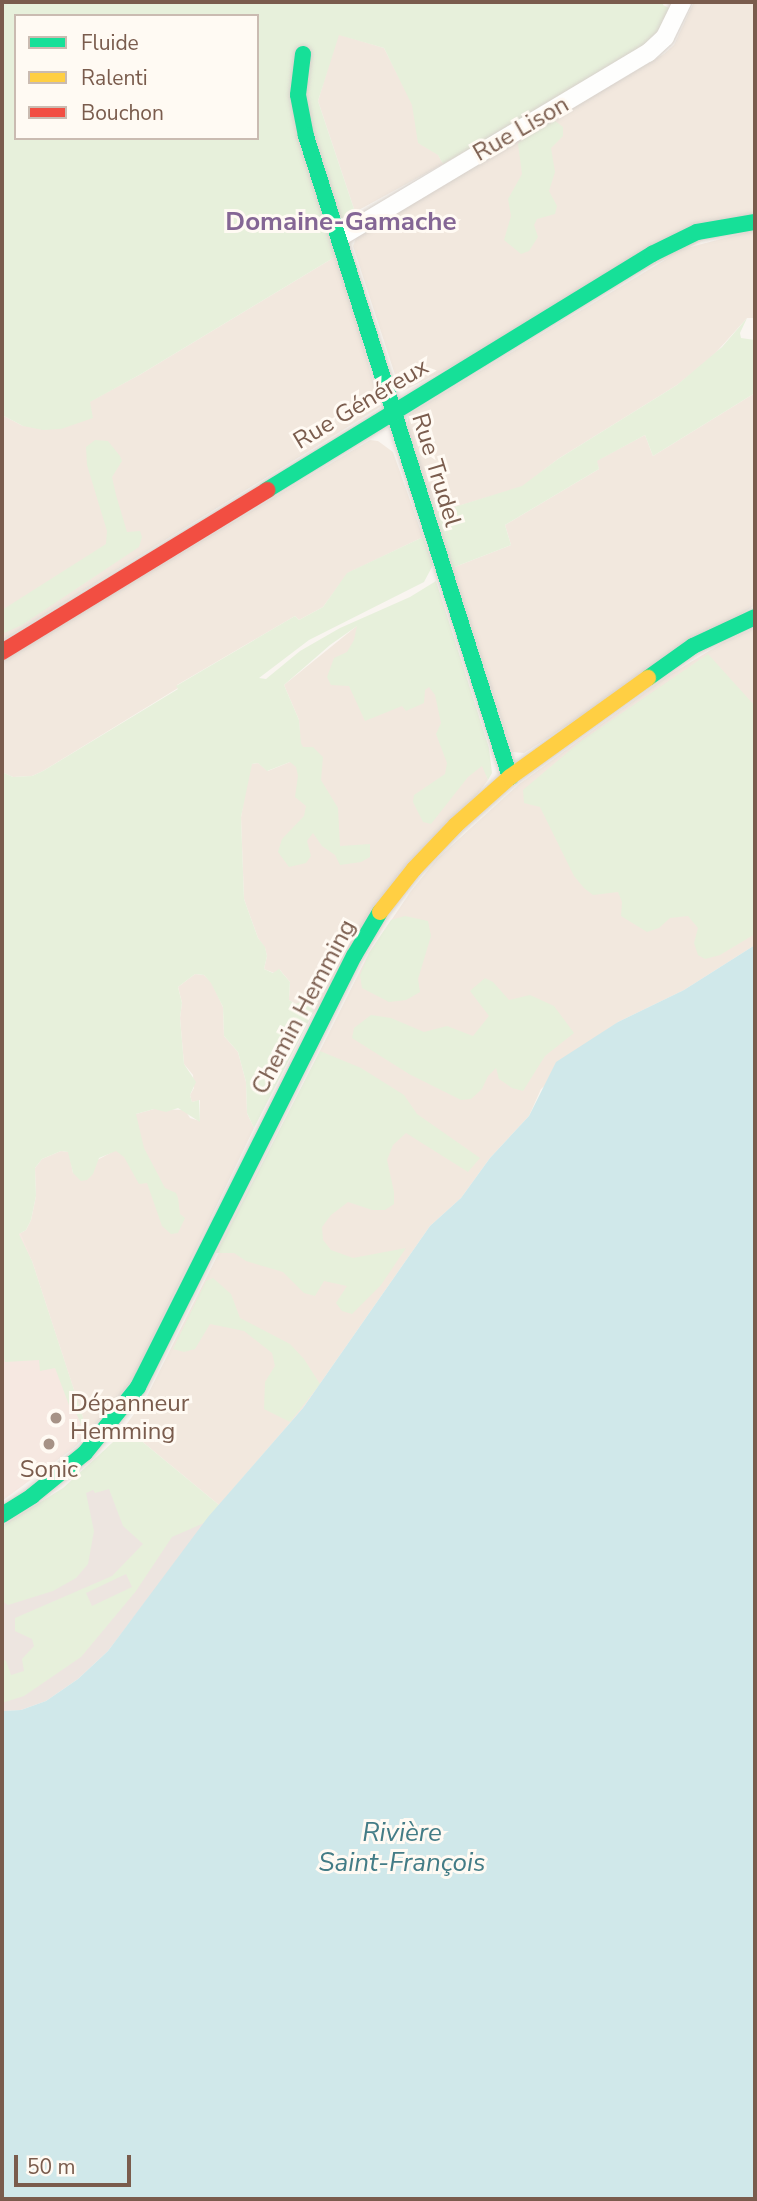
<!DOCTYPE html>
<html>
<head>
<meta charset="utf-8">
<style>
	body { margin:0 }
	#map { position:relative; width:757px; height:2201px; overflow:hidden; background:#f9f5f0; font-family:"Nunito Sans",sans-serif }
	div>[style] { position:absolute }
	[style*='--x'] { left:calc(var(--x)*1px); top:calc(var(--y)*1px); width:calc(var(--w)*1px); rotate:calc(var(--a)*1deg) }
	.residential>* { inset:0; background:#f2e8de }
	.commercial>* { inset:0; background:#f6e8e1 }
	.industrial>* { inset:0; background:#ede5e0 }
	.green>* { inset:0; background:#e7f0db }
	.water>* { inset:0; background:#d0e8ea }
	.roads { filter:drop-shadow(0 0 2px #d7d1cb) drop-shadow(0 0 2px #d7d1cb) }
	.street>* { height:18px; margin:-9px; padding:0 9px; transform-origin:9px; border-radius:9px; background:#fefefd }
	.fast>* { height:16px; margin:-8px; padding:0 8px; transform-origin:8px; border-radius:8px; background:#16e098 }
	.slow>* { height:16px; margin:-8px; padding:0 8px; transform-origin:8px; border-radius:8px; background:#ffcf43 }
	.jam>* { height:16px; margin:-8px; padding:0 8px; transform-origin:8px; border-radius:8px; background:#f24e42 }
	.dots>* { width:19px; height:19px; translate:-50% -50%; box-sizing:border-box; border:4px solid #fffaf3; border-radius:50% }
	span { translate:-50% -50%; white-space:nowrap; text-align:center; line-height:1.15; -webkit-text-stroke:6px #fffaf3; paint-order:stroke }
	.street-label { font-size:24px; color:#7a5c4d }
	.poi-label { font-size:24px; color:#7a5c4d }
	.left { translate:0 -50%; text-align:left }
	.neighbourhood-label { font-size:26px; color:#846695; font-weight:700 }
	.water-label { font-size:26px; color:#437c86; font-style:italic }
	.frame { position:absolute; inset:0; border:4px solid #7a5c4d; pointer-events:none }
	.legend { position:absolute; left:14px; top:14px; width:245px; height:126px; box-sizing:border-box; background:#fffaf3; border:2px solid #cabbb1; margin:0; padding:9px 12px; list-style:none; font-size:21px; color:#7a5c4d }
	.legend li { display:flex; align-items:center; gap:14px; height:35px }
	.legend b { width:35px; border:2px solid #cabbb1 }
	.scale { position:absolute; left:14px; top:2155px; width:117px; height:32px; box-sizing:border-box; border:4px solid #7a5c4d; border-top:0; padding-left:9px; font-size:21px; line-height:24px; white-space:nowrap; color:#7a5c4d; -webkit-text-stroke:5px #fffaf3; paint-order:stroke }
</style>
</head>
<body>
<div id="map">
	<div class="residential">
		<div style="clip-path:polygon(694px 2px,755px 2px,755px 214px,403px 391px,400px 390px,353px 246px,357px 236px,664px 54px,674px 45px)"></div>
		<div style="clip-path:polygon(338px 34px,384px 48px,443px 164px,355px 212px,318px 101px)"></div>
		<div style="clip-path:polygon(755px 230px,755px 318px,747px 318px,711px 358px,677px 385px,558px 459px,522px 487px,435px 513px,407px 426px,409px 414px,683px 249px)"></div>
		<div style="clip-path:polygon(338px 255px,380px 407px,2px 641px,2px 415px,23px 426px,89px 402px,141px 374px)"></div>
		<div style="clip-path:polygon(755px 393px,755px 605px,524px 753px,512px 752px,452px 568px,511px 545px,505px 525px,599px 469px,596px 461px,645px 435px,653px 456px)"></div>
		<div style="clip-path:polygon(370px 440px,378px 441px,393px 452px,423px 537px,348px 573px,323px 607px,299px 620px,295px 616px,177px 685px,178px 688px,43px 771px,32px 776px,13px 777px,2px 772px,2px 660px)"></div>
		<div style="clip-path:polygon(429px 595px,488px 780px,313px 1014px,289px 1000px,290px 982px,280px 970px,274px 973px,264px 969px,267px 956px,265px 948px,258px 938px,244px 899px,241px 817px,249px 769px,252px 764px,258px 763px,268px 771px,290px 762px,300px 743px,299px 720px,284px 685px,358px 625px)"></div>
		<div style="clip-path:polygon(755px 628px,755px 945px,684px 990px,618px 1022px,541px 1089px,529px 1116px,490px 1158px,461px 1198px,430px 1226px,303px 1408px,219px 1505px,133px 1434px,120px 1433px,146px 1398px,369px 953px,411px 891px,437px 859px,518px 785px,666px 677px,724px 642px)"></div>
		<div style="clip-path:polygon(195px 974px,204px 975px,212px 983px,223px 1007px,224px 1036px,238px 1052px,246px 1082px,247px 1113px,254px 1128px,132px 1381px,88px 1433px,32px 1261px,19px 1234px,26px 1230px,31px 1220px,36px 1196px,35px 1168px,42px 1159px,61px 1151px,69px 1152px,73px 1173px,116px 1150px,136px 1114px,154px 1109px,185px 1110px,190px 1118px,200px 1121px,200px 1100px,192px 1102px,190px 1095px,194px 1088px,193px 1075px,184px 1064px,180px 1018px,182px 1003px,178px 987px)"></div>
	</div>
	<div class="commercial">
		<div style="clip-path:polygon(2px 1188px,32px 1261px,88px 1433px,75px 1447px,2px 1501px)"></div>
	</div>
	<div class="industrial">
		<div style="clip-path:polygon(94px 1476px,219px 1505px,108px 1651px,78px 1679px,46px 1701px,21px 1710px,2px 1711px,2px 1538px)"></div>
	</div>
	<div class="green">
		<div style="clip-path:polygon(evenodd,2px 2px,664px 2px,663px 5px,671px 9px,654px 37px,634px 55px,443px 164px,438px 155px,418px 143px,412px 105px,384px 48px,339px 35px,318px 101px,355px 212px,344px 217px,338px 255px,141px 374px,90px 402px,93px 418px,61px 429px,43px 430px,23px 426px,2px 415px,2px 2px,16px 16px,257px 16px,257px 138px,16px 138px,16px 16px)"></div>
		<div style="clip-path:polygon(554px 120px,563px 127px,563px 136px,551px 148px,555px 172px,549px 191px,557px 206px,555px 214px,537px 219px,534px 225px,538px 237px,529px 251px,521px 254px,504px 240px,511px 216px,508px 199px,522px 174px,518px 144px,522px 136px)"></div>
		<div style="clip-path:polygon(747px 318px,740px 333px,741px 338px,755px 340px,755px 393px,653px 456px,645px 435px,597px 461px,599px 469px,505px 525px,511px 545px,452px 568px,435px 513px,522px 486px,558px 459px,677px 385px,722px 347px)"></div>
		<div style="clip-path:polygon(95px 440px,108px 441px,120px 456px,122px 461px,112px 477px,116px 495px,127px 532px,140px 531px,142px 537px,139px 547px,22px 625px,2px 634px,2px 610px,106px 544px,107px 531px,87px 465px,86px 447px)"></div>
		<div style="clip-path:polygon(423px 537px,433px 565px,424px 582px,309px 640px,259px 678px,266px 679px,300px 651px,340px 628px,410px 597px,436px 581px,489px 748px,492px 773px,488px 780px,482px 766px,468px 777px,431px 824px,423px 822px,413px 802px,414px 795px,445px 774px,447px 763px,436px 734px,441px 723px,435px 695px,429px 687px,425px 690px,424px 703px,406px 711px,402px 706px,365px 721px,349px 686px,331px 685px,327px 677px,334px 658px,347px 652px,354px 640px,357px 626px,330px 645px,284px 685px,299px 720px,301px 743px,303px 747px,313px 747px,323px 757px,321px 780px,338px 808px,340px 846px,370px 844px,370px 857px,361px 862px,340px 865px,335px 855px,322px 846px,313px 833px,307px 841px,311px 856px,306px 863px,289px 867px,278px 852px,282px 839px,304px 816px,306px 806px,295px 797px,298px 776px,296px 767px,290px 762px,267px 771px,258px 763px,252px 764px,241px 817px,244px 899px,258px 938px,265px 947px,267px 956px,264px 969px,273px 973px,279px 969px,290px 982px,289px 1000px,296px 1004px,305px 1000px,311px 1002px,313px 1013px,254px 1128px,247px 1113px,246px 1082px,238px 1052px,224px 1036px,223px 1007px,211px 983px,204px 975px,195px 974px,178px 987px,182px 1003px,180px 1018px,184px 1064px,196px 1082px,190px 1095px,192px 1102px,199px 1100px,200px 1122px,178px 1108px,166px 1112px,154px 1109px,136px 1114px,144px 1148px,165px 1188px,176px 1193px,178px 1198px,180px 1214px,185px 1218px,178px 1233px,171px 1234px,162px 1226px,147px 1183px,139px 1184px,124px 1157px,116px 1151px,99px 1158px,93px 1174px,87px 1180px,81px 1181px,73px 1173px,68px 1152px,61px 1151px,42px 1159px,35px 1168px,36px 1196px,31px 1220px,26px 1230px,19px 1234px,32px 1261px,88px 1433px,85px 1433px,76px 1413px,72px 1413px,55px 1368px,40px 1371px,39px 1360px,5px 1362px,2px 1350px,2px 772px,13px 777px,32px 776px,43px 771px,178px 689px,176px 686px,295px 616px,299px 620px,323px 607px,347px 573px)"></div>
		<div style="clip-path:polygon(708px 654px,755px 706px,755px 934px,720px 955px,705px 959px,698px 955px,694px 943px,698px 928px,688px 916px,670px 918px,659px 928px,647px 932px,621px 916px,622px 902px,618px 892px,593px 895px,584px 888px,574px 876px,540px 807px,524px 803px,523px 790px,581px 741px)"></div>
		<div style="clip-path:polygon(405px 916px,428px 921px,431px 936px,418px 979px,420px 992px,406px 1000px,389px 1002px,362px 988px,360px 975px,369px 953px,391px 920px)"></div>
		<div style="clip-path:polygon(485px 978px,493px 982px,509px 1000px,530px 995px,554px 1006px,574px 1033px,545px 1056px,523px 1091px,512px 1088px,499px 1079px,496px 1068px,488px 1076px,482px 1089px,471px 1099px,461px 1100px,409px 1074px,352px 1038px,354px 1028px,371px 1015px,391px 1018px,424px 1032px,447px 1026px,473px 1036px,489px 1016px,470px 991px)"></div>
		<div style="clip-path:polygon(320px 1051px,361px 1068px,404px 1095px,417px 1114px,480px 1158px,468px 1172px,406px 1133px,393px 1145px,387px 1160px,394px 1192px,394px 1204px,385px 1210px,372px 1210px,348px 1202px,331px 1215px,322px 1227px,323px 1240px,331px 1250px,353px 1258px,406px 1248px,381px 1285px,352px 1314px,342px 1311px,336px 1303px,347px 1286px,324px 1281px,315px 1296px,304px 1293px,283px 1272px,246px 1261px,234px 1253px,216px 1253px)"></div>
		<div style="clip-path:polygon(213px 1278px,231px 1294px,240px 1318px,290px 1344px,304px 1359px,320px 1384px,290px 1422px,264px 1409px,265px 1382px,275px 1366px,272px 1353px,244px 1331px,210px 1324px,195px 1349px,184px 1352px,173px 1349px,206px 1281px)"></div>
		<div style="clip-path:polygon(evenodd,124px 1432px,133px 1434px,219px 1505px,204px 1523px,172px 1537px,136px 1591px,81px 1657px,24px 1696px,2px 1703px,2px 1659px,6px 1661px,11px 1675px,24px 1671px,22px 1659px,34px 1646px,32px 1639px,15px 1631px,15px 1618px,112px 1576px,143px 1544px,123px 1526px,109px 1489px,95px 1493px,93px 1490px,86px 1493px,94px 1531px,88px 1564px,76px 1578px,53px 1591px,8px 1605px,2px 1601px,2px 1526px,63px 1488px,124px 1432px,126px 1574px,132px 1587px,92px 1606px,86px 1593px,126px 1574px)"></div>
	</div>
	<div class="water">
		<div style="clip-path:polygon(755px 945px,755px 2199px,2px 2199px,2px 1711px,21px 1710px,46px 1701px,78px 1679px,108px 1651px,208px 1517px,303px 1408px,430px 1226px,461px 1198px,490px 1158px,529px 1116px,556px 1062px,618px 1022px,684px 990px)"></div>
	</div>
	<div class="roads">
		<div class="street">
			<div style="--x:340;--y:237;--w:359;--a:-30.9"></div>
			<div style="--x:648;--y:53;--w:23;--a:-43"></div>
			<div style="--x:665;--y:37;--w:39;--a:-64"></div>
		</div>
		<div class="fast">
			<div style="--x:303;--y:54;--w:41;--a:97"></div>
			<div style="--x:298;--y:95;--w:42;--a:79"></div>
			<div style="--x:306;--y:136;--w:673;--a:72.35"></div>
			<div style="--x:267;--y:490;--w:452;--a:-31.5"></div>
			<div style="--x:652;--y:254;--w:50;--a:-26.1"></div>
			<div style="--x:697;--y:232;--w:59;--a:-9.8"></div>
			<div style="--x:648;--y:678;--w:55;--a:-35.4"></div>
			<div style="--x:693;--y:646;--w:68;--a:-25.1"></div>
			<div style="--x:2;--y:1515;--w:36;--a:-32"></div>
			<div style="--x:32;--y:1496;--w:68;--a:-39.1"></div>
			<div style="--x:85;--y:1453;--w:85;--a:-51.2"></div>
			<div style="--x:138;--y:1387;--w:482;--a:-63.4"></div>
			<div style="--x:354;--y:956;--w:51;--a:-59.4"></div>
		</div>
		<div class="slow">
			<div style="--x:380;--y:912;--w:55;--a:-51.7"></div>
			<div style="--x:414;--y:869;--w:61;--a:-46.3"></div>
			<div style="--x:456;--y:825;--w:72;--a:-41.6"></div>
			<div style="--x:510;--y:777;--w:170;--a:-35.7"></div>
		</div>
		<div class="jam">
			<div style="--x:2;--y:652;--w:311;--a:-31.4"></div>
		</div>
	</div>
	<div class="dots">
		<div style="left:56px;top:1418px;background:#a69286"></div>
		<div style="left:49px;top:1444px;background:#a69286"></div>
	</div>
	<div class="street-label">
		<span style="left:521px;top:129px;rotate:-30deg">Rue Lison</span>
		<span style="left:361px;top:404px;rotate:-31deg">Rue Généreux</span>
		<span style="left:436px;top:470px;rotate:73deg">Rue Trudel</span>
		<span style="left:304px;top:1007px;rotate:-62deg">Chemin Hemming</span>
	</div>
	<div class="poi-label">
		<span class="left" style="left:70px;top:1418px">Dépanneur<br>Hemming</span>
		<span style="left:49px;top:1470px">Sonic</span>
	</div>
	<div class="neighbourhood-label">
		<span style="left:341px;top:222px">Domaine-Gamache</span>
	</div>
	<div class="water-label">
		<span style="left:402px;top:1848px">Rivière<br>Saint-François</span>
	</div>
	<div class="frame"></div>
	<ul class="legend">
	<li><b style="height:9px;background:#16e098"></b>Fluide</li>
	<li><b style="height:9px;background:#ffcf43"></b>Ralenti</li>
	<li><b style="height:9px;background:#f24e42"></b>Bouchon</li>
	</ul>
	<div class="scale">50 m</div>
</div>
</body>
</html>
